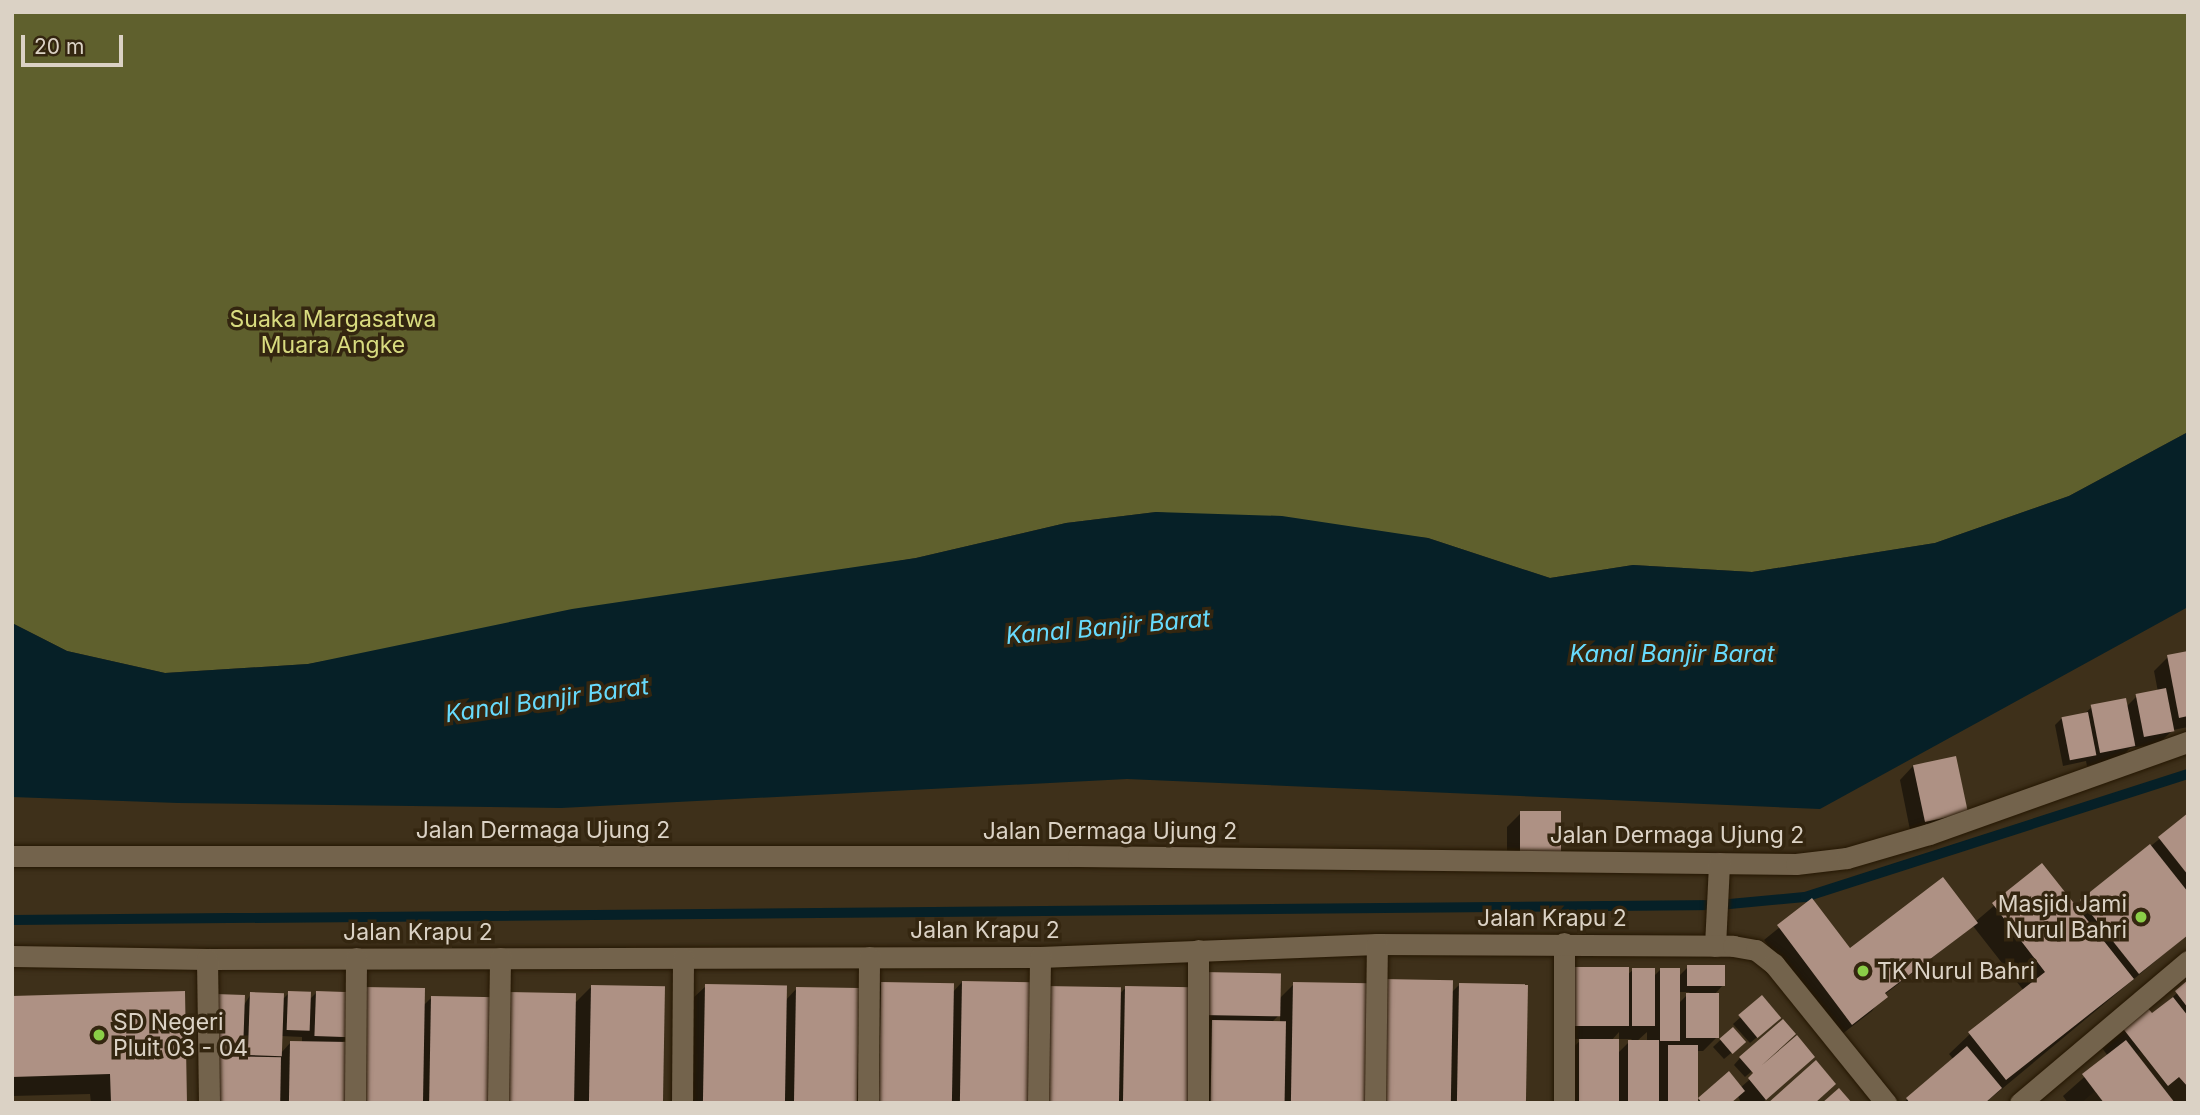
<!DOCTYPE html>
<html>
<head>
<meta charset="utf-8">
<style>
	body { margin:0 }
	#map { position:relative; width:2200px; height:1115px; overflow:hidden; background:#3e301a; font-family:Inter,sans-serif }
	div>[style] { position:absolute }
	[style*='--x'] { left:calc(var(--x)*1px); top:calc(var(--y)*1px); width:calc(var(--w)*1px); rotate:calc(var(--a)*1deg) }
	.built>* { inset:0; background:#49371b }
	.green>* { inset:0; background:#5f602d }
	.water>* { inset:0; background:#062027 }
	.shadow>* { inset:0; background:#0007 }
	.stream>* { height:10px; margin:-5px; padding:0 5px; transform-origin:5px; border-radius:5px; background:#062027 }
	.building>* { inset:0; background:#ae9184; transform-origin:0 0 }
	.roads { filter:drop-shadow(0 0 2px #251703) drop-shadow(0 0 2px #251703) }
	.minor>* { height:21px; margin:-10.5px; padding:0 10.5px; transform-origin:10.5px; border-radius:10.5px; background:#73634c }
	.dots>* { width:19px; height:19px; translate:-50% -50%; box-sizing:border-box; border:4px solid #342610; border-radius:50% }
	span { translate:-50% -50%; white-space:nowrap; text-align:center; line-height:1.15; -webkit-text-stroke:7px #342610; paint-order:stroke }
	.park-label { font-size:23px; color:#d8db7f }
	.street-label { font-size:23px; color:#dbd2c5 }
	.poi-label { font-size:23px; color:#dbd2c5 }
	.right { translate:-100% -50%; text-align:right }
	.left { translate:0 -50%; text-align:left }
	.water-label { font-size:24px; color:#67dbfd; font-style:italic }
	.frame { position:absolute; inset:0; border:14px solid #dbd2c5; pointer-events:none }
	.scale { position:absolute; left:21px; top:35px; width:102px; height:32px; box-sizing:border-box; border:4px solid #dbd2c5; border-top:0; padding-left:9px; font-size:21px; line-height:24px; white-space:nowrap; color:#dbd2c5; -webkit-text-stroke:5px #342610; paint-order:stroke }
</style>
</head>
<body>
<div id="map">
	<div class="built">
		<div style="clip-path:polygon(2188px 1010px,2188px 1103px,2081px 1103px)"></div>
	</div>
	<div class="green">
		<div style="clip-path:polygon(12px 12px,2188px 12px,2188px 432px,2069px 496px,1935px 543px,1752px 572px,1633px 565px,1550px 578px,1428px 538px,1156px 512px,1066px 523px,916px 558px,308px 664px,165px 673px,67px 651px,12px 623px)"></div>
	</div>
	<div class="water">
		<div style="clip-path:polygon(2188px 432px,2188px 607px,1820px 809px,1127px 779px,561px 808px,178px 803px,12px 797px,12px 623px,67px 651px,165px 673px,308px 664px,572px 609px,916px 558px,1066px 523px,1156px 512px,1282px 516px,1428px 538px,1550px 578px,1633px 565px,1752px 572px,1935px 543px,2069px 496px)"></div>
	</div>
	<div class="shadow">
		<div style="clip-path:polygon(2188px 653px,2188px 727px,2173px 730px,2158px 744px,2130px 748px,2119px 760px,2087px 766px,2086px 761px,2063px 766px,2055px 725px,2061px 719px,2084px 714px,2092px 707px,2126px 707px,2137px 696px,2158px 692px,2154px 671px,2168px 657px)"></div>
		<div style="clip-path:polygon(1913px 766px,1952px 827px,1911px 835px,1900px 780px)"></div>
		<div style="clip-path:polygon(1521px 813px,1559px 813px,1507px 868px,1507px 827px)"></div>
		<div style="clip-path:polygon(2188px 816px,2188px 934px,1985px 1103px,1903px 1103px,1954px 1060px,1949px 1054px,1970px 1034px,2024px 991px,1973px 926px,1884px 995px,1872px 1011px,1837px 1038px,1764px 940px,1812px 901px,1849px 951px,1975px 922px,2042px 865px,2075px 907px)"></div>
		<div style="clip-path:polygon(evenodd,1688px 967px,1723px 985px,1714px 995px,1717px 1037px,1703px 1051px,1696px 1051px,1696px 1103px,1729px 1074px,1740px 1088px,1797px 1038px,1799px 1070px,1762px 1103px,1741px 1103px,1738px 1096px,1730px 1103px,1566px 1103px,1566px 1054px,1582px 1039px,1562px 1039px,1562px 983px,1576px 969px,1627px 975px,1633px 970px,1653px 977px,1660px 970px,1679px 976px,1688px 967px,1679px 992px,1690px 992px,1679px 1003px,1679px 992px,1688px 967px,1619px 1032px,1619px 1039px,1632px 1039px,1617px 1054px,1611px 1041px,1619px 1032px,1688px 967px,1647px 1032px,1647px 1042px,1636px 1042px,1647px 1032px)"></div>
		<div style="clip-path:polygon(evenodd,962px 982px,1119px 995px,1126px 987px,1279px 999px,1294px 984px,1450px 994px,1459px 985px,1524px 1103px,866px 1103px,868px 998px,882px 984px,952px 993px,962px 982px,1280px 1014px,1280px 1023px,1272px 1022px,1280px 1014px)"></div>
		<div style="clip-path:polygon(2188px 983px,2188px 1103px,2068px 1103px,2063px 1096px,2108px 1056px,2102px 1048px,2122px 1027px,2152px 1016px)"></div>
		<div style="clip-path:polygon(706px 986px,785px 1001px,797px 988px,855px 1103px,690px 1103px,692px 999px)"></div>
		<div style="clip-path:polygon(evenodd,591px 987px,661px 1103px,201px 1103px,201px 1072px,251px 994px,282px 1000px,289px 993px,309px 1000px,316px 993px,423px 1006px,431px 998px,574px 1004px,591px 987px,281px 1036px,302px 1037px,302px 1043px,291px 1042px,281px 1053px,281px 1036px,591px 987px,349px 1036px,349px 1043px,342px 1043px,349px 1036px)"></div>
		<div style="clip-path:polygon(12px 998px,186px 1103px,91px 1103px,90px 1094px,12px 1096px)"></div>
		<div style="clip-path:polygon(1762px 998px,1773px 1024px,1750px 1043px,1733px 1024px)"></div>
		<div style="clip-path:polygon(1732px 1029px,1737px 1048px,1724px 1059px,1713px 1047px)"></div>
		<div style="clip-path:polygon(1787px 1041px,1745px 1077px,1734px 1065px,1740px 1058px)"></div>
	</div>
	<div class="stream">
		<div style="--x:12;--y:920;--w:1707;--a:-0.5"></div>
		<div style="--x:1719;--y:905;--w:86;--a:-5.3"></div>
		<div style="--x:1805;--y:897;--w:402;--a:-17.8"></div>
	</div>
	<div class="building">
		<div style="clip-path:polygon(2188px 651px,2188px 716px,2179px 718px,2167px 655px)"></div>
		<div style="left:2166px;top:688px;width:44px;height:31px;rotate:79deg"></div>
		<div style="left:2126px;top:698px;width:49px;height:36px;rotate:79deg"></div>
		<div style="left:2088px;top:712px;width:44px;height:27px;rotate:79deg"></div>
		<div style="left:1956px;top:756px;width:58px;height:44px;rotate:78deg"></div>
		<div style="left:1520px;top:811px;width:41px;height:44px"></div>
		<div style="clip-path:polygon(2188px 813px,2188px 875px,2158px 837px)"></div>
		<div style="clip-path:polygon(2150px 844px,2188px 892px,2188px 935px,2139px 974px,2080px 900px)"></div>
		<div style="clip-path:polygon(2042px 863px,2134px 979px,2006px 1080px,1968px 1032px,2045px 972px,1992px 903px)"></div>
		<div style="clip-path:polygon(1943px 877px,1978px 923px,1885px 993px,1888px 997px,1852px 1025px,1777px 925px,1812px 898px,1850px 948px)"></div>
		<div style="left:1687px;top:965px;width:38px;height:21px"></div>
		<div style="left:1575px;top:967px;width:54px;height:59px"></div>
		<div style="left:1632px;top:968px;width:23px;height:58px"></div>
		<div style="left:1660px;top:968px;width:20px;height:73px"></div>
		<div style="left:1202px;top:972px;width:79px;height:43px;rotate:1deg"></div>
		<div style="left:1382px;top:979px;width:71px;height:124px;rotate:1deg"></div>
		<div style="clip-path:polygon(2188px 980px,2188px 1008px,2175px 991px)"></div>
		<div style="left:962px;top:981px;width:71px;height:122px;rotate:1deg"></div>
		<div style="left:881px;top:982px;width:73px;height:121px;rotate:1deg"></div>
		<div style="left:1293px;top:982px;width:76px;height:121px;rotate:1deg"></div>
		<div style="left:1459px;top:983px;width:69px;height:120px;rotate:1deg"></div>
		<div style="left:705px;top:984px;width:82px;height:119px;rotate:1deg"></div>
		<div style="left:591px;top:985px;width:74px;height:118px;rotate:1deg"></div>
		<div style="left:1045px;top:986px;width:76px;height:117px;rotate:1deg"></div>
		<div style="left:1125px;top:986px;width:66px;height:117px;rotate:1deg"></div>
		<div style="left:363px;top:987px;width:62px;height:116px;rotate:1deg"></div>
		<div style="left:796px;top:987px;width:63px;height:116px;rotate:1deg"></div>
		<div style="clip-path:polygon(185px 991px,187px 1103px,111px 1103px,110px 1074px,12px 1077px,12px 996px)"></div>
		<div style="left:288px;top:991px;width:23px;height:39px;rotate:2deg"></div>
		<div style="left:316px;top:991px;width:36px;height:45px;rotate:2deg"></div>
		<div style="left:250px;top:992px;width:34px;height:63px;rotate:2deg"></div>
		<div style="left:507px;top:992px;width:69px;height:111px;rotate:1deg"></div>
		<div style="left:1686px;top:993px;width:33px;height:45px"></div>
		<div style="left:215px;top:994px;width:30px;height:57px;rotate:2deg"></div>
		<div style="left:1762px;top:995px;width:30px;height:31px;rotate:50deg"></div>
		<div style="left:431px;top:996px;width:66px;height:107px;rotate:1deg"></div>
		<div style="clip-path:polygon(2173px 997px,2188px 1016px,2188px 1087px,2179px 1077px,2168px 1086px,2121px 1026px,2146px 1006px,2152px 1013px)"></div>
		<div style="clip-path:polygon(1783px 1019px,1796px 1034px,1761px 1066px,1797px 1035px,1815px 1057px,1766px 1100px,1748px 1078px,1753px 1073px,1739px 1057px)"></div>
		<div style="left:1212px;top:1020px;width:74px;height:83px;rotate:1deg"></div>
		<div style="left:1733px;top:1027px;width:20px;height:18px;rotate:49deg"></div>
		<div style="left:1579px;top:1039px;width:40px;height:64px"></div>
		<div style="left:1659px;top:1040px;width:63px;height:31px;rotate:90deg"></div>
		<div style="clip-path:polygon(2126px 1040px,2175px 1103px,2104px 1103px,2082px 1074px)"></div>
		<div style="left:290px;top:1041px;width:58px;height:62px;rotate:1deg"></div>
		<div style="left:1668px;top:1045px;width:30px;height:58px"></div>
		<div style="clip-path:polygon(1967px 1046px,2002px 1088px,1985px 1103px,1910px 1103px,1906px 1098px)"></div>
		<div style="left:214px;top:1056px;width:67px;height:47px;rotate:1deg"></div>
		<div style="clip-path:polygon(1816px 1060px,1836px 1084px,1815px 1103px,1768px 1103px)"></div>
		<div style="clip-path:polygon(1729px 1071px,1745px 1091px,1731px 1103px,1702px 1103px,1698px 1098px)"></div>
		<div style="clip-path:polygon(1839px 1088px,1852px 1103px,1822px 1103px)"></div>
	</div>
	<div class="roads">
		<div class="minor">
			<div style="--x:12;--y:856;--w:1066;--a:0"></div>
			<div style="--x:1078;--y:856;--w:718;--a:0.64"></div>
			<div style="--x:1796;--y:864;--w:51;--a:-6.7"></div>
			<div style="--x:1847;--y:858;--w:85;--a:-16.3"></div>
			<div style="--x:1929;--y:834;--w:275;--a:-19.6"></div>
			<div style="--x:1564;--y:943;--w:160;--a:90"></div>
			<div style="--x:1715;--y:946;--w:83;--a:-87.2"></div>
			<div style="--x:12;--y:956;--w:195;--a:0.9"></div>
			<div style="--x:207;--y:959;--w:833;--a:-0.14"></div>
			<div style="--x:1040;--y:957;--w:337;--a:-2.2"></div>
			<div style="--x:1377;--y:944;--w:356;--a:0.3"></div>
			<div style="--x:1733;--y:946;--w:23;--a:10"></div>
			<div style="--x:1756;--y:950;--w:23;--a:38"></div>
			<div style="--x:1774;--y:964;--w:179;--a:51.1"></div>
			<div style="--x:207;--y:959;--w:144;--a:89.2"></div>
			<div style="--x:355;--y:1103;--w:145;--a:-89.6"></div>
			<div style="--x:498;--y:1103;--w:145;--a:-89.2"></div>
			<div style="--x:682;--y:1103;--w:145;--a:-89.6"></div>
			<div style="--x:868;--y:1103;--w:146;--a:-89.6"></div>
			<div style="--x:1038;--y:1103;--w:146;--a:-89.2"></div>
			<div style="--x:1198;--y:1103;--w:153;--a:-90"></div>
			<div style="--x:1375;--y:1103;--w:159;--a:-89.3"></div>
			<div style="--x:2020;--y:1103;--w:220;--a:-40.2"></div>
		</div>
	</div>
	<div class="dots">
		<div style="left:2141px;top:917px;background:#8ace47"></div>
		<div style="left:1863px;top:971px;background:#8ace47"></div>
		<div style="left:99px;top:1035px;background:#8ace47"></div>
	</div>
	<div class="park-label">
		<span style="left:333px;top:332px">Suaka Margasatwa<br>Muara Angke</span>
	</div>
	<div class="street-label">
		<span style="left:543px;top:830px">Jalan Dermaga Ujung 2</span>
		<span style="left:1110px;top:831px">Jalan Dermaga Ujung 2</span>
		<span style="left:1677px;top:835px">Jalan Dermaga Ujung 2</span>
		<span style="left:1552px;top:918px">Jalan Krapu 2</span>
		<span style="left:985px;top:930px">Jalan Krapu 2</span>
		<span style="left:418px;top:932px">Jalan Krapu 2</span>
	</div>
	<div class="poi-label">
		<span class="right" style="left:2127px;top:917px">Masjid Jami<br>Nurul Bahri</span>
		<span class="left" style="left:1877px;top:971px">TK Nurul Bahri</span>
		<span class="left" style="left:113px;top:1035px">SD Negeri<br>Pluit 03 - 04</span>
	</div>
	<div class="water-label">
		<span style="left:1108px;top:627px;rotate:-5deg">Kanal Banjir Barat</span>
		<span style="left:1672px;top:654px">Kanal Banjir Barat</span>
		<span style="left:547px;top:700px;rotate:-8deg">Kanal Banjir Barat</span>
	</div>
	<div class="frame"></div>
	<div class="scale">20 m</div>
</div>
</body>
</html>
